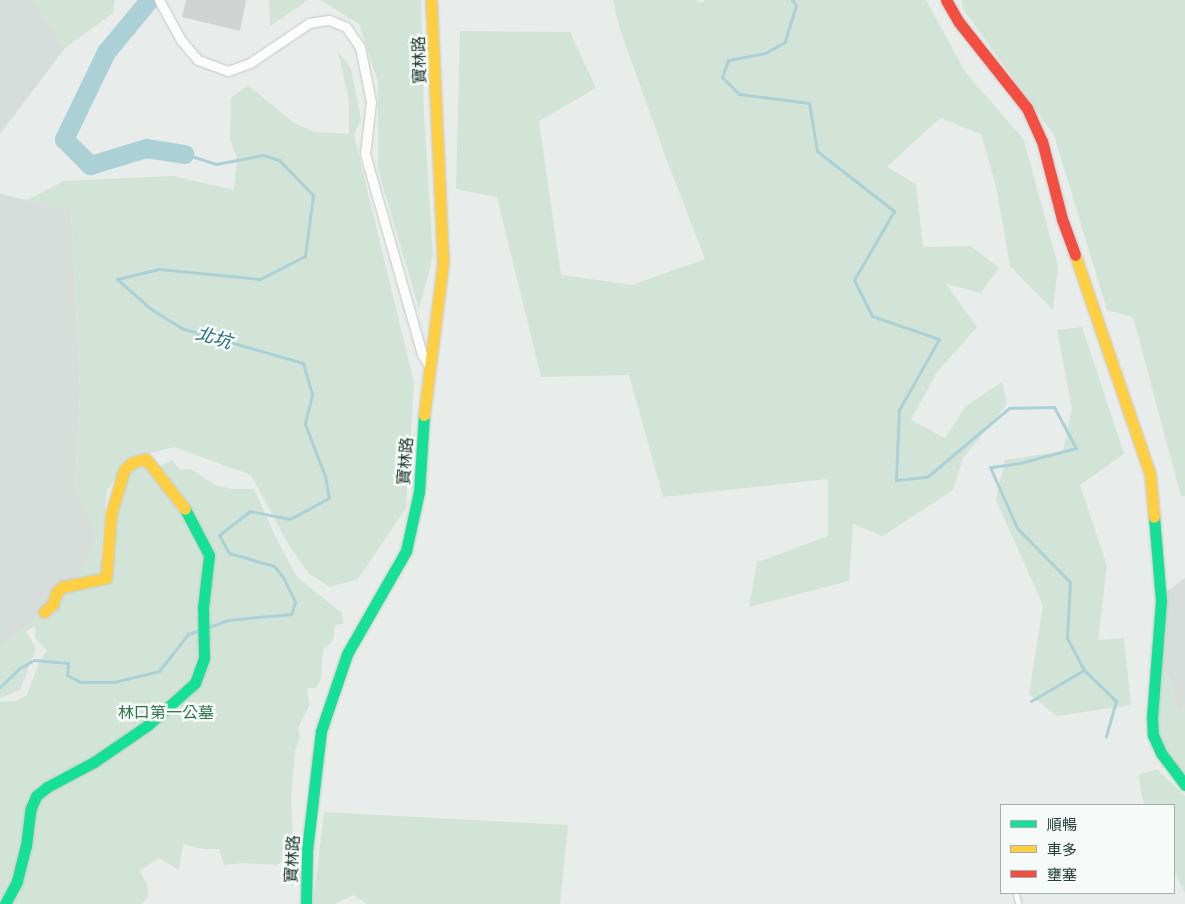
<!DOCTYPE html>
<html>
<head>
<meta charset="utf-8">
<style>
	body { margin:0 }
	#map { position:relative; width:1185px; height:904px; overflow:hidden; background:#e8ecea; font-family:Ubuntu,"Noto Sans TC",sans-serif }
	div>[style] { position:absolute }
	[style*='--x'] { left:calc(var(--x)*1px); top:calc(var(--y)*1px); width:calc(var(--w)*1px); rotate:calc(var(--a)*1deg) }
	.built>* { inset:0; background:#d6ddda }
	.green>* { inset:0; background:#d2e4d7 }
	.stream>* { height:3px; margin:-1.5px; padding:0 1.5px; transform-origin:1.5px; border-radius:1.5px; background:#abd1d7 }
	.river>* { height:19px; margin:-9.5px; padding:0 9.5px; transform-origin:9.5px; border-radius:9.5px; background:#abd1d7 }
	.building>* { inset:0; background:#d0d5d3 }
	.roads { filter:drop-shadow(0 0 1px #c5c9c7) drop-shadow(0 0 1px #c5c9c7) }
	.lane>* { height:4.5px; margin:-2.25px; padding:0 2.25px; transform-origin:2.25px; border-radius:2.25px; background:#fcfcfc }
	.street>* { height:9px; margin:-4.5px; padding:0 4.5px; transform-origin:4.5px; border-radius:4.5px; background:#fcfcfc }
	.fast>* { height:11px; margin:-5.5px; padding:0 5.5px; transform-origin:5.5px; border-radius:5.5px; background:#16e098 }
	.slow>* { height:11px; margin:-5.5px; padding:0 5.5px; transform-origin:5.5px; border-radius:5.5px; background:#ffcf43 }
	.jam>* { height:11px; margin:-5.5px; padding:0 5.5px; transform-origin:5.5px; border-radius:5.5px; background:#f24e42 }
	span { translate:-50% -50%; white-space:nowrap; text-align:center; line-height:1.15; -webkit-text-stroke:5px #f6faf8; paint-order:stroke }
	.street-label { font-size:16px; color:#253f38 }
	.park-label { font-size:16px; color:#31744a }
	.water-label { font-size:18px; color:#226b78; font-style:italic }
	.legend { position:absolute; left:1000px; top:804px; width:175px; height:90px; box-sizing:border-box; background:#f6faf8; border:1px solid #a2afab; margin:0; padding:6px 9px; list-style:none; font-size:15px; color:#253f38 }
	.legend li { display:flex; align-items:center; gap:10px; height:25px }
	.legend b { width:25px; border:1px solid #a2afab }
</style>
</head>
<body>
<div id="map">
	<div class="built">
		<div style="clip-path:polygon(0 0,33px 0,65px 48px,0 134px)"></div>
		<div style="clip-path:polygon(0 194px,71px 210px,80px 391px,75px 488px,97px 535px,106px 587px,0 645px)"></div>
		<div style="clip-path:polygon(1185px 578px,1185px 710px,1180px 712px,1175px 702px,1169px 676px,1164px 670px,1156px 676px,1166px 636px,1165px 593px)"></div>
	</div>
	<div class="green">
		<div style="clip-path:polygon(33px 0,115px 0,113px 13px,65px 48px)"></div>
		<div style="clip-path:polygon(269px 0,308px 0,270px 26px)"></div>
		<div style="clip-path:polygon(320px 0,421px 0,424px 114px,433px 256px,419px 309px,378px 169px,378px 82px,359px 24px)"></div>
		<div style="clip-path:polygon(613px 0,696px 0,700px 3px,706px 0,926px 0,966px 73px,1024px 140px,1058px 266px,1053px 310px,1010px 266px,996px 186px,981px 134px,940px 118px,887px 167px,916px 184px,923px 247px,971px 246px,999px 268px,981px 293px,946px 284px,977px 327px,937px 372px,911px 420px,945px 438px,965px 407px,1002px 382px,1007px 404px,963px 458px,953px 490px,883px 536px,853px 524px,849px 581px,749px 607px,757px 562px,828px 536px,828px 479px,663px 497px,629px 375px,541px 377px,497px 197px,456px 189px,460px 31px,570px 32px,596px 88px,539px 121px,561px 275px,632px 285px,705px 259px,666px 158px,619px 26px)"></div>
		<div style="clip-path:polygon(962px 0,1185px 0,1185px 496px,1181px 496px,1133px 317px,1107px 310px,1054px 135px,963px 9px)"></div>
		<div style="clip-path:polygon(338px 52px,351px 68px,361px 120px,354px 135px,414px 383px,406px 508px,358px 579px,330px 587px,308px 573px,287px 542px,251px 475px,174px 447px,131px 458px,107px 490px,100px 563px,103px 573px,111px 522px,122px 477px,135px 468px,146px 463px,156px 468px,172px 460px,180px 470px,191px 469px,215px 485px,231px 489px,254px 489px,279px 544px,297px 577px,342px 613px,343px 624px,335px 625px,333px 641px,323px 649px,321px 679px,316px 688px,308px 688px,307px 694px,310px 704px,298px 728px,300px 737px,295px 751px,291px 800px,293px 837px,284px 860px,277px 865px,244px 863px,224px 865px,219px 849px,203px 849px,183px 844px,179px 870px,159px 858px,140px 871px,148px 886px,148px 896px,142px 904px,0 904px,0 702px,16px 701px,27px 695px,39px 663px,47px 651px,35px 638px,35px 626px,26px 631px,36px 649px,20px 690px,0 698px,0 644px,9px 640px,78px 580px,97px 535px,75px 489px,80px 391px,71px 210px,27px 200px,64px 181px,173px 176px,234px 190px,237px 158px,230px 139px,231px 98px,248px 85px,294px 123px,315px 132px,349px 134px,349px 101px)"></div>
		<div style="clip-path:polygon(1082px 327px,1124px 454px,1080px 485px,1107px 566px,1098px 640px,1124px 638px,1131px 705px,1057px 716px,1029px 694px,1043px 605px,996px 500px,1005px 460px,1063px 451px,1072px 409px,1057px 330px)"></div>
		<div style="clip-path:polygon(1164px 670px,1169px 676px,1175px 702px,1180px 712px,1185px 710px,1185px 781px,1159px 750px,1156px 676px)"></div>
		<div style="clip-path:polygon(1157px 769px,1185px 796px,1185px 893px,1174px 871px,1174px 805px,1144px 805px,1138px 775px)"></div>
		<div style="clip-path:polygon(324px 812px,568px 825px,560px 904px,367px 904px,354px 895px,334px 904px,313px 904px)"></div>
	</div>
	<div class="stream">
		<div style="--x:792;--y:0;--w:6;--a:51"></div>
		<div style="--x:796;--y:5;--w:39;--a:107"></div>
		<div style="--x:785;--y:42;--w:23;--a:151"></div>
		<div style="--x:765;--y:53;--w:38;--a:169"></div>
		<div style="--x:728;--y:60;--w:18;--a:109"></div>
		<div style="--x:722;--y:77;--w:24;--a:45"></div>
		<div style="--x:739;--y:94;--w:71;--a:7.3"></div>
		<div style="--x:809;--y:103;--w:49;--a:80.5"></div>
		<div style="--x:817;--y:151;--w:98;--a:37.9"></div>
		<div style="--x:894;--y:211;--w:80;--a:120.1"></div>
		<div style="--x:854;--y:280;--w:40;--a:63.4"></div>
		<div style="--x:872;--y:316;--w:71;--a:18.9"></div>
		<div style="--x:939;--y:339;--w:81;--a:119.4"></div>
		<div style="--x:899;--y:410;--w:70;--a:92.5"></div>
		<div style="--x:896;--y:480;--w:31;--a:-6"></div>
		<div style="--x:927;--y:477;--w:107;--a:-40.1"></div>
		<div style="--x:1009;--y:408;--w:45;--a:-1.3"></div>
		<div style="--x:1054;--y:407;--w:47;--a:61.8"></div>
		<div style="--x:1076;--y:448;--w:58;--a:165"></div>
		<div style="--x:1020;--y:463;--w:30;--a:172"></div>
		<div style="--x:990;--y:467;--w:67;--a:66.1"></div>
		<div style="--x:1017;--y:528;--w:76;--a:45.5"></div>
		<div style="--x:1070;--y:582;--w:56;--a:93.1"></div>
		<div style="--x:1067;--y:638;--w:36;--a:62"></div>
		<div style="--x:1084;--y:670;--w:45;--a:44.1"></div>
		<div style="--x:1116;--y:701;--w:37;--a:106"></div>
		<div style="--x:185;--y:154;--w:33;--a:18"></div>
		<div style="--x:216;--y:164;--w:48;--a:-10.8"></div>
		<div style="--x:263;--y:155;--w:17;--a:17"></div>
		<div style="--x:279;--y:160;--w:49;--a:45.8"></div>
		<div style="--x:313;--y:195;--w:62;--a:97.5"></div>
		<div style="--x:305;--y:256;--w:51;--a:152.9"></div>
		<div style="--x:260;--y:279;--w:101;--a:-174.3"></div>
		<div style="--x:159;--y:269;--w:43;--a:166.6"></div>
		<div style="--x:117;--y:279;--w:45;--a:41.4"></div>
		<div style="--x:151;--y:309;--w:36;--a:32"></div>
		<div style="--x:181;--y:328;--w:127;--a:16"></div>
		<div style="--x:303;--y:363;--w:33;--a:74"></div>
		<div style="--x:312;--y:395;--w:30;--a:104"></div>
		<div style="--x:305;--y:424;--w:56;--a:69"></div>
		<div style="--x:325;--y:476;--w:22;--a:80"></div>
		<div style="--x:329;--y:498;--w:44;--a:151.7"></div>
		<div style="--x:290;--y:519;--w:41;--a:-168.7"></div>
		<div style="--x:250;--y:511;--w:39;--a:142"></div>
		<div style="--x:219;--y:535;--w:21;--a:61"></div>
		<div style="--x:229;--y:553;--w:47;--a:16.1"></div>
		<div style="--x:274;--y:566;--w:14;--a:51"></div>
		<div style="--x:283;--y:577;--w:28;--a:64"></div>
		<div style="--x:295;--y:602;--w:13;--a:108"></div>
		<div style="--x:291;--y:614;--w:63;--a:174.6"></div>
		<div style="--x:228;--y:620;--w:23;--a:160"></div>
		<div style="--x:0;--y:687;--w:28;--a:-44"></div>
		<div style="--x:20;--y:668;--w:16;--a:-30"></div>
		<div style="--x:34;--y:660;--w:34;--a:5"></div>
		<div style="--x:68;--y:663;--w:12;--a:95"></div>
		<div style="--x:67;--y:675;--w:15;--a:28"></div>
		<div style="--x:80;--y:682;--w:34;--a:0"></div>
		<div style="--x:114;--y:682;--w:46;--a:-13.7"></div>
		<div style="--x:159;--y:671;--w:47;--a:-51.9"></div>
		<div style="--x:188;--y:634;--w:14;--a:-17"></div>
		<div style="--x:1031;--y:701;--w:61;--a:-30.3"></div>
	</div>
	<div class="river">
		<div style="--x:149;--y:0;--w:67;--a:129.6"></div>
		<div style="--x:106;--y:52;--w:97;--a:115.8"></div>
		<div style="--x:64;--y:139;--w:37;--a:45"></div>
		<div style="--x:90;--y:165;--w:59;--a:-16.9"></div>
		<div style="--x:146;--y:148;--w:39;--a:9"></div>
	</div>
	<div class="building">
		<div style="clip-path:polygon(186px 0,246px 0,240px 31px,182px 17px)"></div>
	</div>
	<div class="roads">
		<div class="lane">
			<div style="--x:1016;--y:893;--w:11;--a:75"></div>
		</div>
		<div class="street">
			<div style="--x:159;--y:0;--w:46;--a:61.2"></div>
			<div style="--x:181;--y:40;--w:26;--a:50"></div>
			<div style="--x:198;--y:60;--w:32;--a:20"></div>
			<div style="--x:228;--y:71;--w:23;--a:-20"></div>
			<div style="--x:250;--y:63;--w:71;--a:-34.1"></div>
			<div style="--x:309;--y:23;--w:20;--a:-9"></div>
			<div style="--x:329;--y:20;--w:18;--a:22"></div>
			<div style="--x:346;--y:27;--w:24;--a:55"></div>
			<div style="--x:360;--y:47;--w:56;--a:78.7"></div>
			<div style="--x:371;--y:102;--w:52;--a:96.6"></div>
			<div style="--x:365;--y:154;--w:208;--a:74.1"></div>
			<div style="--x:422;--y:354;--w:13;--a:58"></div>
		</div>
		<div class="fast">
			<div style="--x:1154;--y:517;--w:84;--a:85.2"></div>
			<div style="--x:1161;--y:601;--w:117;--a:94.4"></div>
			<div style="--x:1152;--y:718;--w:17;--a:87"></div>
			<div style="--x:1153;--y:735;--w:20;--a:66"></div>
			<div style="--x:1161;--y:753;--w:40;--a:53"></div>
			<div style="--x:5;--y:904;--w:26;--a:-62"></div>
			<div style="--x:17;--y:881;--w:36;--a:-76"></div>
			<div style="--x:26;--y:846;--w:38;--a:-83"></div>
			<div style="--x:31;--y:808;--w:13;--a:-67"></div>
			<div style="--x:36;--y:796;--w:14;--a:-39"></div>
			<div style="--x:47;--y:787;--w:53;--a:-28"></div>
			<div style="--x:94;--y:762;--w:65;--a:-34.4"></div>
			<div style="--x:148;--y:725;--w:63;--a:-41.8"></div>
			<div style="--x:195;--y:683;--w:27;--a:-70"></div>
			<div style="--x:204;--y:658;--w:50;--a:-91.1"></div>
			<div style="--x:203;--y:608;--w:53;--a:-83.5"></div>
			<div style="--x:209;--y:555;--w:52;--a:-117.6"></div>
			<div style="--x:306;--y:904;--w:54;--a:-88.9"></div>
			<div style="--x:307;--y:850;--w:120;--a:-83.3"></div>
			<div style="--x:321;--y:731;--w:81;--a:-71.3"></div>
			<div style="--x:347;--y:654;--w:119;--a:-60.2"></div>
			<div style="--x:406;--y:551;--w:60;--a:-77.6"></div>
			<div style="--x:419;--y:492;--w:77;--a:-86.3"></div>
		</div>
		<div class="slow">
			<div style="--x:1075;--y:255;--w:231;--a:71.1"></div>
			<div style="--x:1150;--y:474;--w:43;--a:84.7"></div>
			<div style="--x:424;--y:415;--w:153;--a:-82.9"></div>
			<div style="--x:443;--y:263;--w:263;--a:-92.6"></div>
			<div style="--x:44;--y:612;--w:12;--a:-42"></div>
			<div style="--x:53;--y:604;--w:11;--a:-75"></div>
			<div style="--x:56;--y:593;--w:8;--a:-45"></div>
			<div style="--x:62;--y:587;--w:45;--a:-11.6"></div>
			<div style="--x:106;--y:578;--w:64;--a:-85.5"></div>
			<div style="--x:111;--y:514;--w:46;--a:-73.5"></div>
			<div style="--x:124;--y:470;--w:12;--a:-42"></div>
			<div style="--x:133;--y:462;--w:13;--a:-13"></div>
			<div style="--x:146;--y:459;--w:63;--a:52"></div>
		</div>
		<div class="jam">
			<div style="--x:946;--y:0;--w:24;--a:60"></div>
			<div style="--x:958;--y:21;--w:111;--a:51.6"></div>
			<div style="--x:1027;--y:108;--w:36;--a:66"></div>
			<div style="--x:1042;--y:141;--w:81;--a:75.6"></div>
			<div style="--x:1062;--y:219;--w:38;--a:70"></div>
		</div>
	</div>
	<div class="street-label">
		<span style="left:419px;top:60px;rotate:-92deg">寶林路</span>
		<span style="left:405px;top:461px;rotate:-86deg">寶林路</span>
		<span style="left:292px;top:859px;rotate:-87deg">寶林路</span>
	</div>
	<div class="park-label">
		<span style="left:166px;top:712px">林口第一公墓</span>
	</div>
	<div class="water-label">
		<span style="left:214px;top:337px;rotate:16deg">北坑</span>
	</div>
	<ul class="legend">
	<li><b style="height:6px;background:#16e098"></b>順暢</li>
	<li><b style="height:6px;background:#ffcf43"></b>車多</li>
	<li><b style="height:6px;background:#f24e42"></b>壅塞</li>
	</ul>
</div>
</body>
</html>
